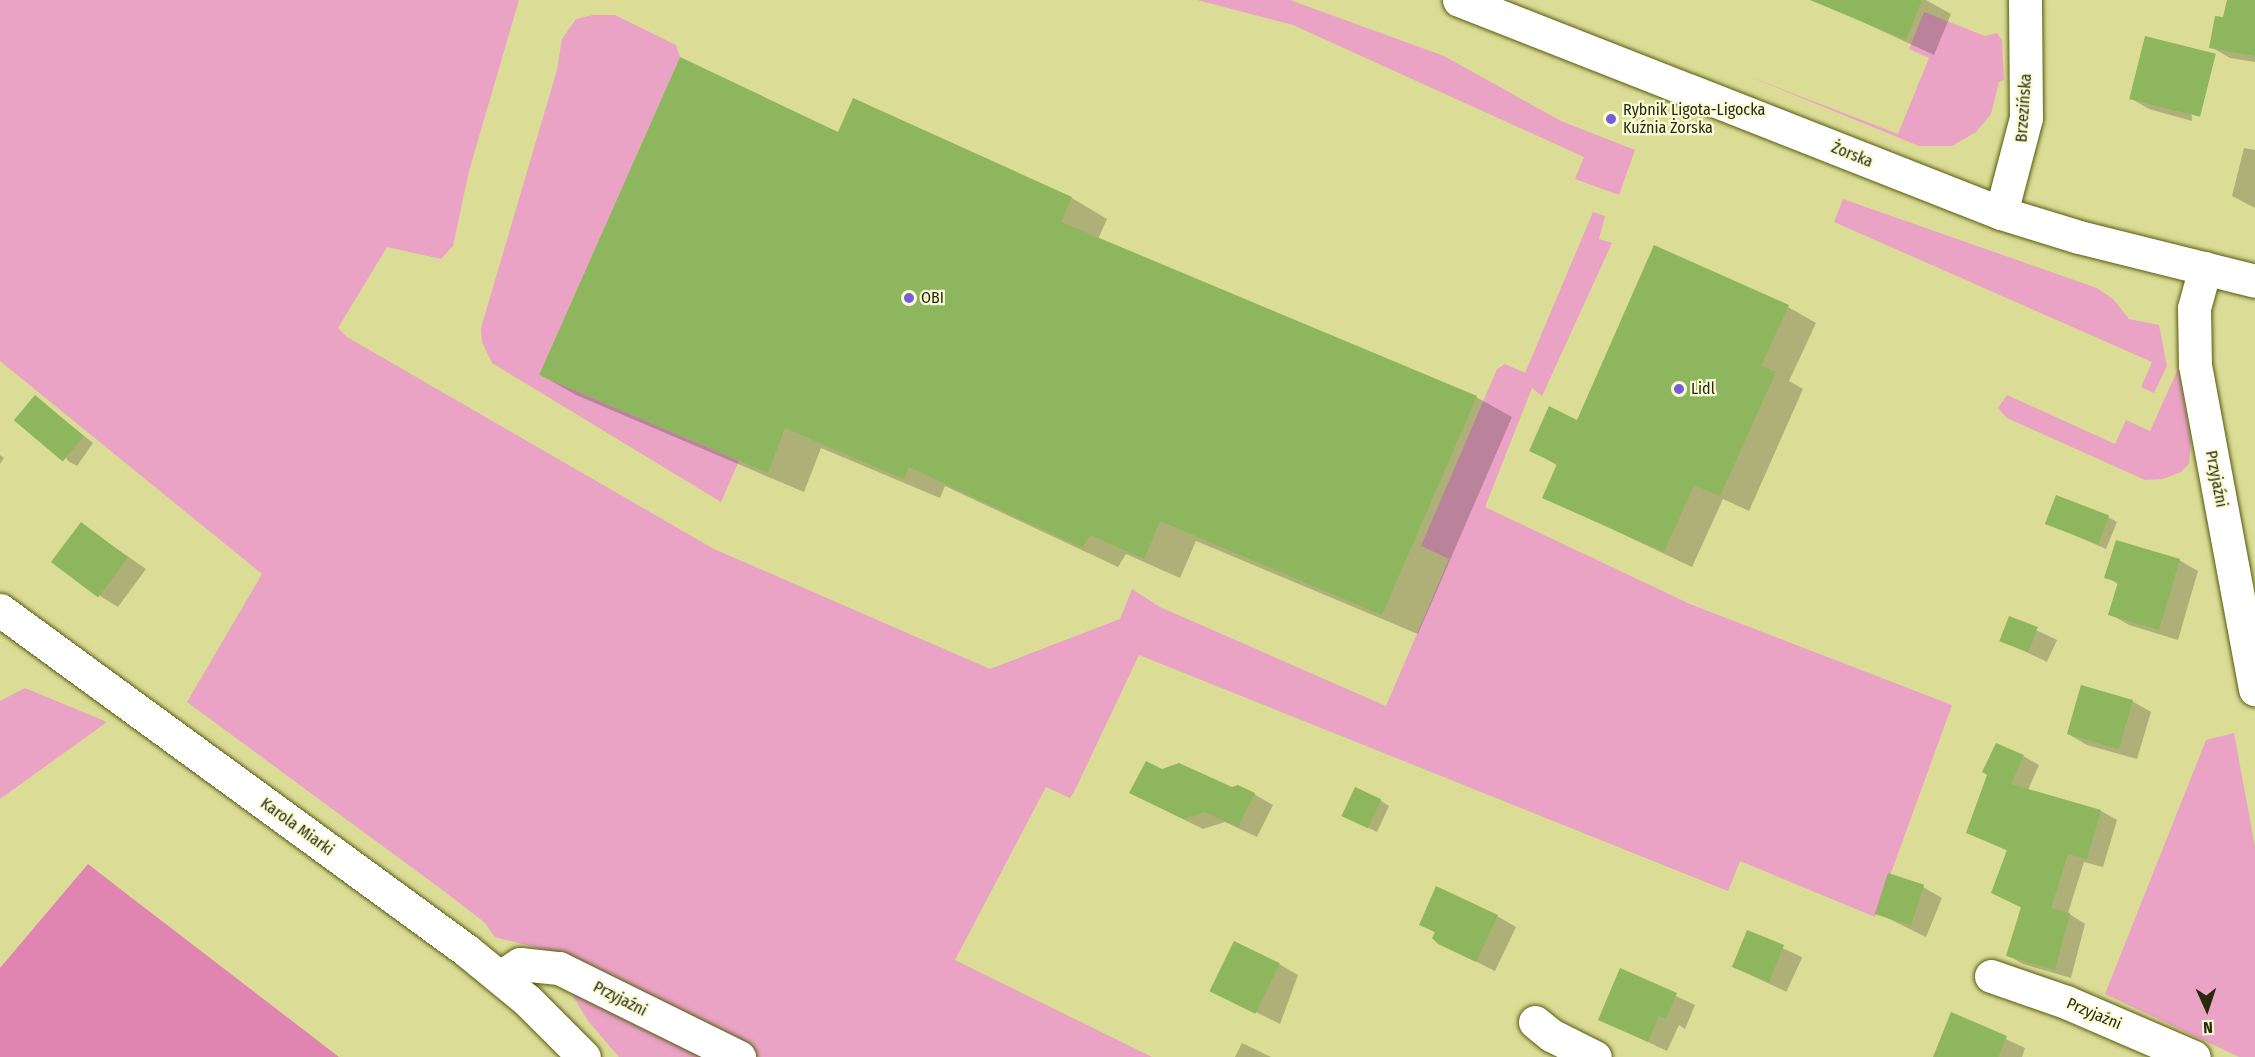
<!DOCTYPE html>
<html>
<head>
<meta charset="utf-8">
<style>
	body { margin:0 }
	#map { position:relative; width:2255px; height:1057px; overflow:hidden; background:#dbdd96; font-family:"Fira Sans Condensed",sans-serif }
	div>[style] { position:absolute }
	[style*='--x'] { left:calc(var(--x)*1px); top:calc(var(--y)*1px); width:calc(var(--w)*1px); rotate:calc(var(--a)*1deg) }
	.green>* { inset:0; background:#eaa3c4 }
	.forest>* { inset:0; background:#e084b2 }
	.shadow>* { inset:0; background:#0003; transform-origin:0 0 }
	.building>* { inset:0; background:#8db65e; transform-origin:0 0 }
	.roads { filter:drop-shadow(0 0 2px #5a5a10) drop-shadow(0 0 2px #5a5a10) }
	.street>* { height:33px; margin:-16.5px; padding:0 16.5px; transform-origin:16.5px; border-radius:16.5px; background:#fff }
	.secondary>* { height:33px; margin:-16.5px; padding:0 16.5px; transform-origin:16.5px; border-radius:16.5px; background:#fff }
	.dots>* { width:16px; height:16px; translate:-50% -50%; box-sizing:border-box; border:3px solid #fafcd8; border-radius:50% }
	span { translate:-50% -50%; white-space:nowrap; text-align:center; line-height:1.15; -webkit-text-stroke:4.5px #fafcd8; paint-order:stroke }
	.street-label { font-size:16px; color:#29290c }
	.poi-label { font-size:16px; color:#29290c }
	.left { translate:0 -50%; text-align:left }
	.north { position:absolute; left:2177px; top:979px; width:60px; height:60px; -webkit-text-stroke:4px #fafcd8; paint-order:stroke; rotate:177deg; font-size:16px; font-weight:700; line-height:24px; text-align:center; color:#29290c }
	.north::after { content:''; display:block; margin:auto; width:21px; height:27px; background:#29290c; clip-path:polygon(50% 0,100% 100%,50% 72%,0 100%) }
</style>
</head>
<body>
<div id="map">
	<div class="green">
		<div style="clip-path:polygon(0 0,519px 0,469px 171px,453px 246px,441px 259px,387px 247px,338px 328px,347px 337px,714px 549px,990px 669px,1120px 619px,1132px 589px,1160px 607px,1386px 706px,1449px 559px,1421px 546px,1497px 369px,1505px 364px,1525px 373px,1593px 212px,1605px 216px,1599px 239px,1612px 243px,1542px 396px,1532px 388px,1485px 507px,1690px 604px,1952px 705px,1875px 917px,1740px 861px,1728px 891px,1139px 655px,1074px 792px,1070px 798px,1046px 787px,955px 960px,1152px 1057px,759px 1057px,549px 951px,495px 937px,484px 922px,441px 889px,187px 702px,262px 574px,0 361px)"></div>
		<div style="clip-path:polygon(1197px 0,1290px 0,1444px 56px,1561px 121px,1635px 150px,1619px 195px,1575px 179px,1584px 157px,1293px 25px)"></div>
		<div style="clip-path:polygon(1924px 12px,1985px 36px,1997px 33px,2002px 40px,2004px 80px,1999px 82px,1991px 114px,1976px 132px,1952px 146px,1919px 146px,1741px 73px,1898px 134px,1929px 58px,1909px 49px)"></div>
		<div style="clip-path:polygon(593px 15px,615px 15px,676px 45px,680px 57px,539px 375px,739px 461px,721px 502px,492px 363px,482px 342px,481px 328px,557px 70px,562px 39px,576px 19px)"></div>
		<div style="clip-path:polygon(1843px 199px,2097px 288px,2113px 299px,2129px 319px,2159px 325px,2167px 366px,2154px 393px,2141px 387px,2152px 362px,1834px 222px)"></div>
		<div style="clip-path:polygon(2178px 369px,2191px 440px,2189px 464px,2181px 472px,2163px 479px,2145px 480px,2007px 418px,1998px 408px,2007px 395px,2115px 444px,2126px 420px,2150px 431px)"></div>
		<div style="clip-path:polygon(25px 688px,107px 722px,0 799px,0 701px)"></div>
		<div style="clip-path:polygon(2234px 733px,2255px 847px,2255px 1057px,2239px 1057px,2105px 994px,2206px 740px)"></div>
		<div style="clip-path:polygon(565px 983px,719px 1057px,619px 1057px,588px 1021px)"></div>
	</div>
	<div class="forest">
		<div style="clip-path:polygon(88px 864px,128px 895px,339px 1057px,0 1057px,0 968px)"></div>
	</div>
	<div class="shadow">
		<div style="clip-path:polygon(1815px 0,1926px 0,1951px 14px,1934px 55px)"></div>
		<div style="clip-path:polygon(2228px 0,2255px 0,2255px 62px,2230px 58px,2211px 47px,2225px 19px)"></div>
		<div style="clip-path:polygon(2188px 55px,2192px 121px,2149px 109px,2130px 98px)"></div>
		<div style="clip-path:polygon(853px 100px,1072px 198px,1107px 219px,1098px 239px,1476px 397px,1512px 417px,1418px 634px,1196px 541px,1180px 578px,1126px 554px,1118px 567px,945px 486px,940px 498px,821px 448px,804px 492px,576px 395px,541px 375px,839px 134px)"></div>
		<div style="clip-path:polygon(2244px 148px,2255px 150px,2255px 208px,2232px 196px)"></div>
		<div style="clip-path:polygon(1788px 307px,1816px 323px,1789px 381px,1803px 389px,1749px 511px,1723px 499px,1692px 567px,1544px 497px,1558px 466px,1531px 450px)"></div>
		<div style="clip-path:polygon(35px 397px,93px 443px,77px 466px,68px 461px)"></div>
		<div style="clip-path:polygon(0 455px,4px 458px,0 464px)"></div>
		<div style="clip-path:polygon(2108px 517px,2117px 522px,2106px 549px,2046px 523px)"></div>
		<div style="clip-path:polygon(81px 524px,146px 569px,118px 607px,100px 596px)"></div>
		<div style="clip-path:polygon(2179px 560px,2198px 571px,2178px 640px,2129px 625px,2110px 614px,2118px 584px,2106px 577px)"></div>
		<div style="left:2010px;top:618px;width:52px;height:24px;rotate:25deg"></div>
		<div style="clip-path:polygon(2132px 701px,2151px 712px,2137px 759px,2087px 745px,2068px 734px)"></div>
		<div style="clip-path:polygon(2023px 756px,2039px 765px,2028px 790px,2101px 811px,2117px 820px,2103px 867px,2084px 862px,2068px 913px,2085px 924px,2071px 978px,2023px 964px,2007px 955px,2022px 908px,1992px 893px,2008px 851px,1968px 833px)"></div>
		<div style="clip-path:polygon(1162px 770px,1254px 794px,1273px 805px,1257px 837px,1225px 822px,1203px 829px,1131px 793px)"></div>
		<div style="clip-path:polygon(1380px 800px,1389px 806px,1377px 832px,1353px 820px)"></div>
		<div style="clip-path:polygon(1923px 887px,1942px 898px,1926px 937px,1875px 912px)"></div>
		<div style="clip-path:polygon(1497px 916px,1516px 927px,1495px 971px,1439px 943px,1436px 933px,1421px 924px)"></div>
		<div style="left:1748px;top:932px;width:60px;height:38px;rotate:25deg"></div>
		<div style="clip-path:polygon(1279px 964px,1298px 975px,1280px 1024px,1213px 991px)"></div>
		<div style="clip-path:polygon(1621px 970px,1695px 1005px,1685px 1029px,1679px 1025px,1667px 1051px,1599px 1019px)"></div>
		<div style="clip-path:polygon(1952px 1014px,2025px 1048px,2022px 1057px,1939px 1057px)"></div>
		<div style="clip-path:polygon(1242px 1043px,1271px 1057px,1235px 1057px)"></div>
	</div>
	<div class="building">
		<div style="clip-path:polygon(1810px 0,1922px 0,1906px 40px)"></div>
		<div style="clip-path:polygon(2227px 0,2255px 0,2255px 56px,2209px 48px,2215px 16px,2223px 17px)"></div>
		<div style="left:2145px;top:36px;width:73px;height:65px;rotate:14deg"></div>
		<div style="clip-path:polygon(680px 57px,838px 132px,853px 98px,1072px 197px,1061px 222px,1477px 396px,1382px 615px,1160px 521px,1144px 559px,1090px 535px,1082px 548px,909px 467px,904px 479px,785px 428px,768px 473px,539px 375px)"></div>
		<div style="clip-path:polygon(1654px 245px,1789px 305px,1761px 366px,1776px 372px,1720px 496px,1694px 485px,1664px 552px,1542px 498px,1557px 464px,1529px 451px,1549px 406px,1577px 420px)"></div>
		<div style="left:35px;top:395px;width:64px;height:33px;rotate:40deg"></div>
		<div style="left:2056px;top:495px;width:57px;height:31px;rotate:21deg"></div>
		<div style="left:81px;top:522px;width:59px;height:50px;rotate:37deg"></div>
		<div style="clip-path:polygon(2116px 540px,2180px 559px,2159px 630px,2108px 615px,2118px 582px,2104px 578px)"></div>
		<div style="left:2009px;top:616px;width:31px;height:27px;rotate:21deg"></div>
		<div style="left:2081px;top:685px;width:54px;height:51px;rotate:16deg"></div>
		<div style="clip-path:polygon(1996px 743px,2024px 755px,2011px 784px,2101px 810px,2087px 859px,2068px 854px,2051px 908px,2070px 913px,2055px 970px,2006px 956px,2021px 907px,1991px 893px,2007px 850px,1966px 833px,1987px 775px,1982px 772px)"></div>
		<div style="clip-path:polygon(1146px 761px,1162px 769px,1179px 763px,1232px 787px,1238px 785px,1255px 793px,1238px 827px,1205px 812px,1183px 819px,1129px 793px)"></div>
		<div style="left:1355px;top:787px;width:29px;height:32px;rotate:25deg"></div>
		<div style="left:1888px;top:873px;width:38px;height:43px;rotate:18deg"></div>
		<div style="clip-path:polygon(1436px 886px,1498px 915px,1476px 962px,1438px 944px,1432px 938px,1435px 932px,1419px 925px)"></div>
		<div style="left:1747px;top:930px;width:40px;height:40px;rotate:22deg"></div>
		<div style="left:1234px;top:941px;width:51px;height:56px;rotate:26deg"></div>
		<div style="clip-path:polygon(1620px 968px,1677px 993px,1666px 1019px,1659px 1016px,1648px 1042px,1598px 1020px)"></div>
		<div style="clip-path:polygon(1951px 1012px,2007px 1036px,1998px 1057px,1933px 1057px)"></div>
	</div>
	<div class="roads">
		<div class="street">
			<div style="--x:2001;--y:213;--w:98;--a:-75.3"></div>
			<div style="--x:2026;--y:118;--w:118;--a:-90.5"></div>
			<div style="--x:2205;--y:268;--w:41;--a:105.4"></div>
			<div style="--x:2194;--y:308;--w:57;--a:89"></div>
			<div style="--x:2195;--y:365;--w:330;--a:79.5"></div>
			<div style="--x:0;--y:610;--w:577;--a:36.12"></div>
			<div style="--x:466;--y:950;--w:80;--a:39.4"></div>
			<div style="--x:528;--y:1001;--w:79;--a:45"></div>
			<div style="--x:1991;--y:976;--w:79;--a:19.1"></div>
			<div style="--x:2066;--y:1002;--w:139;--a:23.3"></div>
			<div style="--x:500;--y:977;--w:24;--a:-33"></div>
			<div style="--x:520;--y:964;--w:39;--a:6"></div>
			<div style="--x:559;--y:968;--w:201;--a:26.3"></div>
			<div style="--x:1535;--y:1022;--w:21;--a:39"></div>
			<div style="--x:1551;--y:1035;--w:49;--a:26.6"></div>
		</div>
		<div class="secondary">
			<div style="--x:1459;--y:0;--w:582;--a:21.45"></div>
			<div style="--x:2001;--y:213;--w:82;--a:17.1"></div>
			<div style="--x:2079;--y:237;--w:181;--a:14"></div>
		</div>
	</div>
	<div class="dots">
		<div style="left:1611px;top:119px;background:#775dd7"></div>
		<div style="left:909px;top:298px;background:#775dd7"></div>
		<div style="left:1679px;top:389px;background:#775dd7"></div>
	</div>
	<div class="street-label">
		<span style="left:2024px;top:108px;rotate:-86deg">Brzezińska</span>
		<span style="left:1852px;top:155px;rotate:22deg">Żorska</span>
		<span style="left:2216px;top:479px;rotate:79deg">Przyjaźni</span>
		<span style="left:297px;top:827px;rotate:36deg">Karola Miarki</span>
		<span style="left:620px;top:999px;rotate:27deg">Przyjaźni</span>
		<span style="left:2094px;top:1014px;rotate:23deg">Przyjaźni</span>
	</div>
	<div class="poi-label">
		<span class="left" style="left:1623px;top:119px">Rybnik Ligota-Ligocka<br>Kuźnia Żorska</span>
		<span class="left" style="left:921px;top:298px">OBI</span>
		<span class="left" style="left:1691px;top:389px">Lidl</span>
	</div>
	<div class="north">N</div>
</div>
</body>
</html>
